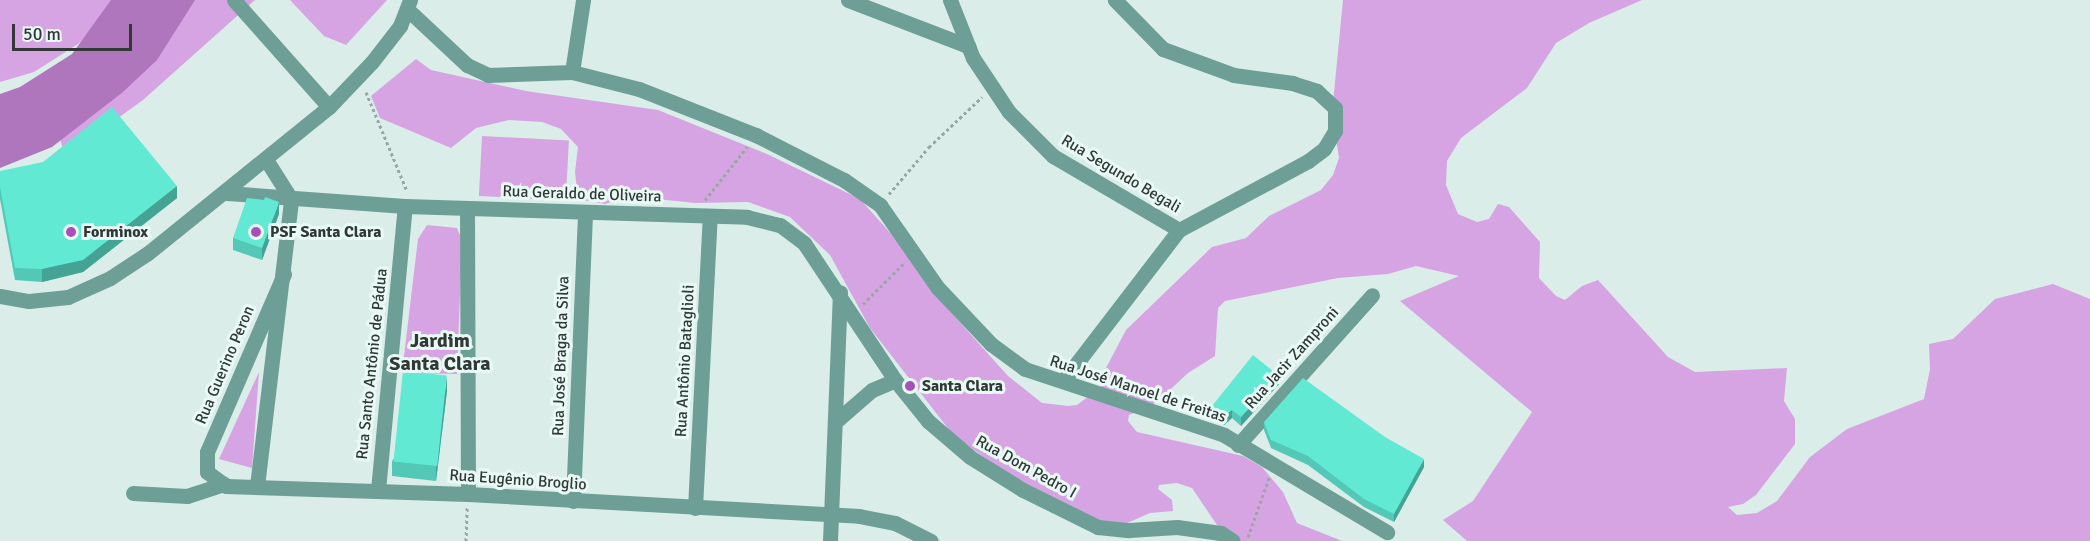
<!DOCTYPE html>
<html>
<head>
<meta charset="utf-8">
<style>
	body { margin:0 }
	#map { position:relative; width:2090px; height:541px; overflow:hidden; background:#dbede9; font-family:Signika,sans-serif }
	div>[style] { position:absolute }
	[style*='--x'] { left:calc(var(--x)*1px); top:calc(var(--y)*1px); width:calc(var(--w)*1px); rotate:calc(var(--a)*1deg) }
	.green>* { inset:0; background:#d6a4e2; transform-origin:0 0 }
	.water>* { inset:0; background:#af75bd }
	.path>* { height:3px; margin-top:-1.5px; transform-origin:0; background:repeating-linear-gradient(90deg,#99a7a4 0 3px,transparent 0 6px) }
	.minor>* { height:15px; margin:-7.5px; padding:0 7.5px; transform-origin:7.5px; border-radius:7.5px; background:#6e9f96 }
	.wall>* { inset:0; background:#53c8b6 }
	.shaded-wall>* { inset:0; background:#44a394 }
	.building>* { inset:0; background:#61e9d4; transform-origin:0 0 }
	.dots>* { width:16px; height:16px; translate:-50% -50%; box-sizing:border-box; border:3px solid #e9faf6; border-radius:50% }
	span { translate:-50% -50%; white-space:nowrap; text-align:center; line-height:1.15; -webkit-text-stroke:6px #e9faf6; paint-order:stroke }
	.street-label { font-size:16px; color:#313836 }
	.poi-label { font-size:16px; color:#313836; font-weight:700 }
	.left { translate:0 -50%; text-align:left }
	.quarter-label { font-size:20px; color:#313836; font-weight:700 }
	.scale { position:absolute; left:12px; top:24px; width:120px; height:27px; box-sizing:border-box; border:3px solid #313836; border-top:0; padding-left:8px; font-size:18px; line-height:21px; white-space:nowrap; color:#313836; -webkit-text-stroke:4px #e9faf6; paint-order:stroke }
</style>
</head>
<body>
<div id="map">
	<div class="green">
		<div style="clip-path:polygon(0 0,124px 0,78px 44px,34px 72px,0 82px)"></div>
		<div style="clip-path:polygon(169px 0,255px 0,143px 100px,86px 141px,63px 150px,55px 118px)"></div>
		<div style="clip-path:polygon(290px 0,387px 0,346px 45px,324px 36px)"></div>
		<div style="clip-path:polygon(1343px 0,1642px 0,1589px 23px,1556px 43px,1527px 88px,1461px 138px,1447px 161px,1446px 185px,1458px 214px,1477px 222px,1489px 219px,1498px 204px,1509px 207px,1540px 242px,1539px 278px,1556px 296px,1565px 300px,1582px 286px,1598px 280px,1668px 357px,1695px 372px,1787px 368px,1784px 401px,1795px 419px,1795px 444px,1756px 495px,1743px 504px,1728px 507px,1737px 515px,1757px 513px,1777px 501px,1810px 457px,1847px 429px,1924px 399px,1930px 369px,1929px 344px,1953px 339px,1995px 299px,2053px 284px,2090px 299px,2090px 541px,1467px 541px,1443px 520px,1473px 501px,1532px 412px,1400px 301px,1459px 276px,1416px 266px,1388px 274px,1338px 278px,1225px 301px,1218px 308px,1215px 356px,1188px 373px,1157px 402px,1129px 415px,1128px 421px,1137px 432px,1243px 456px,1262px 467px,1283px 492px,1297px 523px,1342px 541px,1240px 541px,1217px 525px,1192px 488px,1177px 483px,1159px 485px,1158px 489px,1172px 500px,1173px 511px,1150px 513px,1125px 524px,1101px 521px,1011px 476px,954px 436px,870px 328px,830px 255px,790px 217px,748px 202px,695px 203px,628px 196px,605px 204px,578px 199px,575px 172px,578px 147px,561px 129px,542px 122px,509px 120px,476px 128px,451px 148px,380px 118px,371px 96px,416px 59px,431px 70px,526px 91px,658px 110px,767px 154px,860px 199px,901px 245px,930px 289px,1008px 376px,1042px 403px,1068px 406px,1077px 405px,1103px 385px,1106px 368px,1126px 330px,1212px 247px,1246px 238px,1269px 216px,1321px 190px,1333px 175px,1339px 158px,1332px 113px)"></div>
		<div style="left:482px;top:136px;width:87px;height:60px;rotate:3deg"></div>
		<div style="clip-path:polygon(427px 225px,457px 228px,462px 240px,457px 374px,402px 373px,418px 239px)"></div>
		<div style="clip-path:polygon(259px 372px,252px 468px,219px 459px)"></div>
	</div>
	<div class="water">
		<div style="clip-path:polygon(111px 0,195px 0,157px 60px,123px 92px,52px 147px,0 168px,0 94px,20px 87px,72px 54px)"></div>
	</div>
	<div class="path">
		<div style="--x:366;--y:92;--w:107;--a:67.5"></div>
		<div style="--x:889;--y:194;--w:62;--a:-49.6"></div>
		<div style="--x:929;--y:147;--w:73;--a:-43.3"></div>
		<div style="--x:705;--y:200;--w:68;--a:-51.6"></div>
		<div style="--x:863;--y:304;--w:57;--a:-45"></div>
		<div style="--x:1248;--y:537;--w:63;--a:-70.4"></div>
		<div style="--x:466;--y:541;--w:34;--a:-88"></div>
	</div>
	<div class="minor">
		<div style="--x:234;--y:0;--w:143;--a:48.4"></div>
		<div style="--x:848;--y:0;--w:129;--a:21"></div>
		<div style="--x:950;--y:0;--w:62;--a:68.4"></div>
		<div style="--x:973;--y:58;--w:65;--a:56.3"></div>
		<div style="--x:1009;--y:112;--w:62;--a:45"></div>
		<div style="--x:1053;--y:156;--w:146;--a:30.4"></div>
		<div style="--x:407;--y:9;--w:82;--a:43"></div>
		<div style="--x:467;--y:65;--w:23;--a:25"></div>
		<div style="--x:488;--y:75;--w:84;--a:-2"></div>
		<div style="--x:572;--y:72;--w:69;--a:14.2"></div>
		<div style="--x:639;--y:89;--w:126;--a:21.5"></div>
		<div style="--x:756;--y:135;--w:99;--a:27.1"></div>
		<div style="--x:844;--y:180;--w:44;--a:34.8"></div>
		<div style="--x:880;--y:205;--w:101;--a:55.1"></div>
		<div style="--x:938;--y:288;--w:77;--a:46.6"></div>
		<div style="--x:991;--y:344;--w:42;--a:36.3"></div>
		<div style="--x:1025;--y:369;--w:210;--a:18.3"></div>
		<div style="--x:1224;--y:435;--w:190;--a:30.8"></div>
		<div style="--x:572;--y:72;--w:73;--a:-81.3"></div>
		<div style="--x:227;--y:193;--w:178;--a:4.2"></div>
		<div style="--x:405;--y:206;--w:342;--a:1.8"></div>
		<div style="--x:747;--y:217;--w:34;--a:14"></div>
		<div style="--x:780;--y:225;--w:30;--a:37"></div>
		<div style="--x:804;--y:243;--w:164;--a:56.4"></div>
		<div style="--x:895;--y:380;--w:53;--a:51.2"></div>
		<div style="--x:928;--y:421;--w:55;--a:40.6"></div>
		<div style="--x:970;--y:457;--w:62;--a:31.9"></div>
		<div style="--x:1023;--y:490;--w:84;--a:26.3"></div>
		<div style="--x:1098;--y:527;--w:31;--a:6"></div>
		<div style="--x:1129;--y:530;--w:48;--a:-3.6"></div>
		<div style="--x:1177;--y:527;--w:44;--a:7.8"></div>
		<div style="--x:1221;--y:533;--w:14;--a:34"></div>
		<div style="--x:467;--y:208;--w:286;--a:89.8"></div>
		<div style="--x:284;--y:274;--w:194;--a:113.4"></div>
		<div style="--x:207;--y:452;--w:20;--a:90"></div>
		<div style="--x:207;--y:472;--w:24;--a:36"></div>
		<div style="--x:226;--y:486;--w:242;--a:1.9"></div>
		<div style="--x:468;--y:494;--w:392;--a:3.2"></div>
		<div style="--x:859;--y:516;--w:37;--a:11"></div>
		<div style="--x:895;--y:523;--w:40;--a:26.6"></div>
		<div style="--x:0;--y:296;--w:29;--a:10"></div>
		<div style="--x:29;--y:301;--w:39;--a:-6"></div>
		<div style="--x:68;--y:297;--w:46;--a:-24.3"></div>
		<div style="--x:110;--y:278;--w:45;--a:-33.3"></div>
		<div style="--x:148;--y:253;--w:233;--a:-38.9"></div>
		<div style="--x:329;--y:107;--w:62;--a:-46.3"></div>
		<div style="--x:372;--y:62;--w:46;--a:-52.1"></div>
		<div style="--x:400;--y:26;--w:28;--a:-69"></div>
		<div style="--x:1063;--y:381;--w:190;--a:-52.5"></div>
		<div style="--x:1179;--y:230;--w:146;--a:-28.1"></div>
		<div style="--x:1308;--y:161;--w:20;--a:-37"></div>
		<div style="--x:1324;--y:149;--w:21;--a:-59"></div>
		<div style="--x:1335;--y:131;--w:23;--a:-90"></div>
		<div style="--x:1335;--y:108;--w:25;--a:-137"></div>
		<div style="--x:1317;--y:91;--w:25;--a:-162"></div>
		<div style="--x:1293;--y:83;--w:60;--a:-172.3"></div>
		<div style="--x:1234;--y:75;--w:76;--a:-159.9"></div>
		<div style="--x:1163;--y:49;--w:69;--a:-134.4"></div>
		<div style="--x:835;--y:422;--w:49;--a:-40.9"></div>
		<div style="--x:872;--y:390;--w:25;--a:-23"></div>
		<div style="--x:1238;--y:445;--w:201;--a:-48.2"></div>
		<div style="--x:257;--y:486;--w:289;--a:-83.2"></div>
		<div style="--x:291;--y:199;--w:45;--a:-122.3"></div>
		<div style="--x:378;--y:490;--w:285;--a:-84.6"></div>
		<div style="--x:133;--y:493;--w:54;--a:3.2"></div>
		<div style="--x:187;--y:496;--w:39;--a:-18"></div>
		<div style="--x:573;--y:501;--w:288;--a:-87.6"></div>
		<div style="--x:695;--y:508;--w:292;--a:-87.1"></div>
		<div style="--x:830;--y:541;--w:249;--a:-87.7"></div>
	</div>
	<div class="wall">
		<div style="clip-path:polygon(0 171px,177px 198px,83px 272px,42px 282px,15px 280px,0 199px)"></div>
		<div style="clip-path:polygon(279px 214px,262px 260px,233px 250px,233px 238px)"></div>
		<div style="clip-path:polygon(1279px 384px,1241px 426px,1232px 418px,1224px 425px,1212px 415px,1212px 406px)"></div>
		<div style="clip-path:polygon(447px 391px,436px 481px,392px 476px,392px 461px)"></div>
		<div style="clip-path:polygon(1264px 422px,1424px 467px,1394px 522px,1364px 507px,1308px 465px,1271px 448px,1264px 430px)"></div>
	</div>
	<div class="shaded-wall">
		<div style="clip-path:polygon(177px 186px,177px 198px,83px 272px,42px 282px,42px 269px)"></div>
		<div style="clip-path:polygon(279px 202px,279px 214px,262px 260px,262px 248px)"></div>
		<div style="clip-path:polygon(447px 376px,447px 391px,436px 481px,436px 465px)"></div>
		<div style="clip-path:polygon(1279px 376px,1279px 384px,1241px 426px,1241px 417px)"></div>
		<div style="clip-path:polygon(1232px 410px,1232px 418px,1224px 425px,1224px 416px)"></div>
		<div style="clip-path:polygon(1424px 459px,1424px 467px,1394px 522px,1394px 514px)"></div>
	</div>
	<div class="building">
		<div style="clip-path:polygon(112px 107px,177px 186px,83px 260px,42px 269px,15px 268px,0 187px,0 171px,43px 162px)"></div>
		<div style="clip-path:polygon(265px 197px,279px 202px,262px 248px,233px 238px,247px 198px,264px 200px)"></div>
		<div style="clip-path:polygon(1253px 355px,1279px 376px,1241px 417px,1232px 410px,1224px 416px,1212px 406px)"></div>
		<div style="left:403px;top:371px;width:44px;height:91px;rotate:6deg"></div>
		<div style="clip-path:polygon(1303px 378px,1385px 437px,1424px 459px,1394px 514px,1364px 499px,1308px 456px,1271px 440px,1264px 422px)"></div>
	</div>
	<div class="dots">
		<div style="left:71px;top:232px;background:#a74fbb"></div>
		<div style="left:256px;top:232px;background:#a74fbb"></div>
		<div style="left:910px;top:386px;background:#a74fbb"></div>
	</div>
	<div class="street-label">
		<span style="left:1121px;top:174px;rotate:31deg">Rua Segundo Begali</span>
		<span style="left:582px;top:194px;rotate:2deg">Rua Geraldo de Oliveira</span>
		<span style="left:561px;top:356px;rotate:-88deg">Rua José Braga da Silva</span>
		<span style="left:1292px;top:358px;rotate:-48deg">Rua Jacir Zamproni</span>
		<span style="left:685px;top:361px;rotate:-87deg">Rua Antônio Bataglioli</span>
		<span style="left:372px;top:364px;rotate:-84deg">Rua Santo Antônio de Pádua</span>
		<span style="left:225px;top:365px;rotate:-67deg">Rua Guerino Peron</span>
		<span style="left:1138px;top:389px;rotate:18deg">Rua José Manoel de Freitas</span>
		<span style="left:1026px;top:467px;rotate:29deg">Rua Dom Pedro I</span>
		<span style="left:518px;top:480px;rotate:4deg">Rua Eugênio Broglio</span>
	</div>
	<div class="poi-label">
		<span class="left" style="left:83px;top:232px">Forminox</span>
		<span class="left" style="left:270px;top:232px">PSF Santa Clara</span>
		<span class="left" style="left:922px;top:386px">Santa Clara</span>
	</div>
	<div class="quarter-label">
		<span style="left:440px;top:352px">Jardim<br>Santa Clara</span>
	</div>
	<div class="scale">50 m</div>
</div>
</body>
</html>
